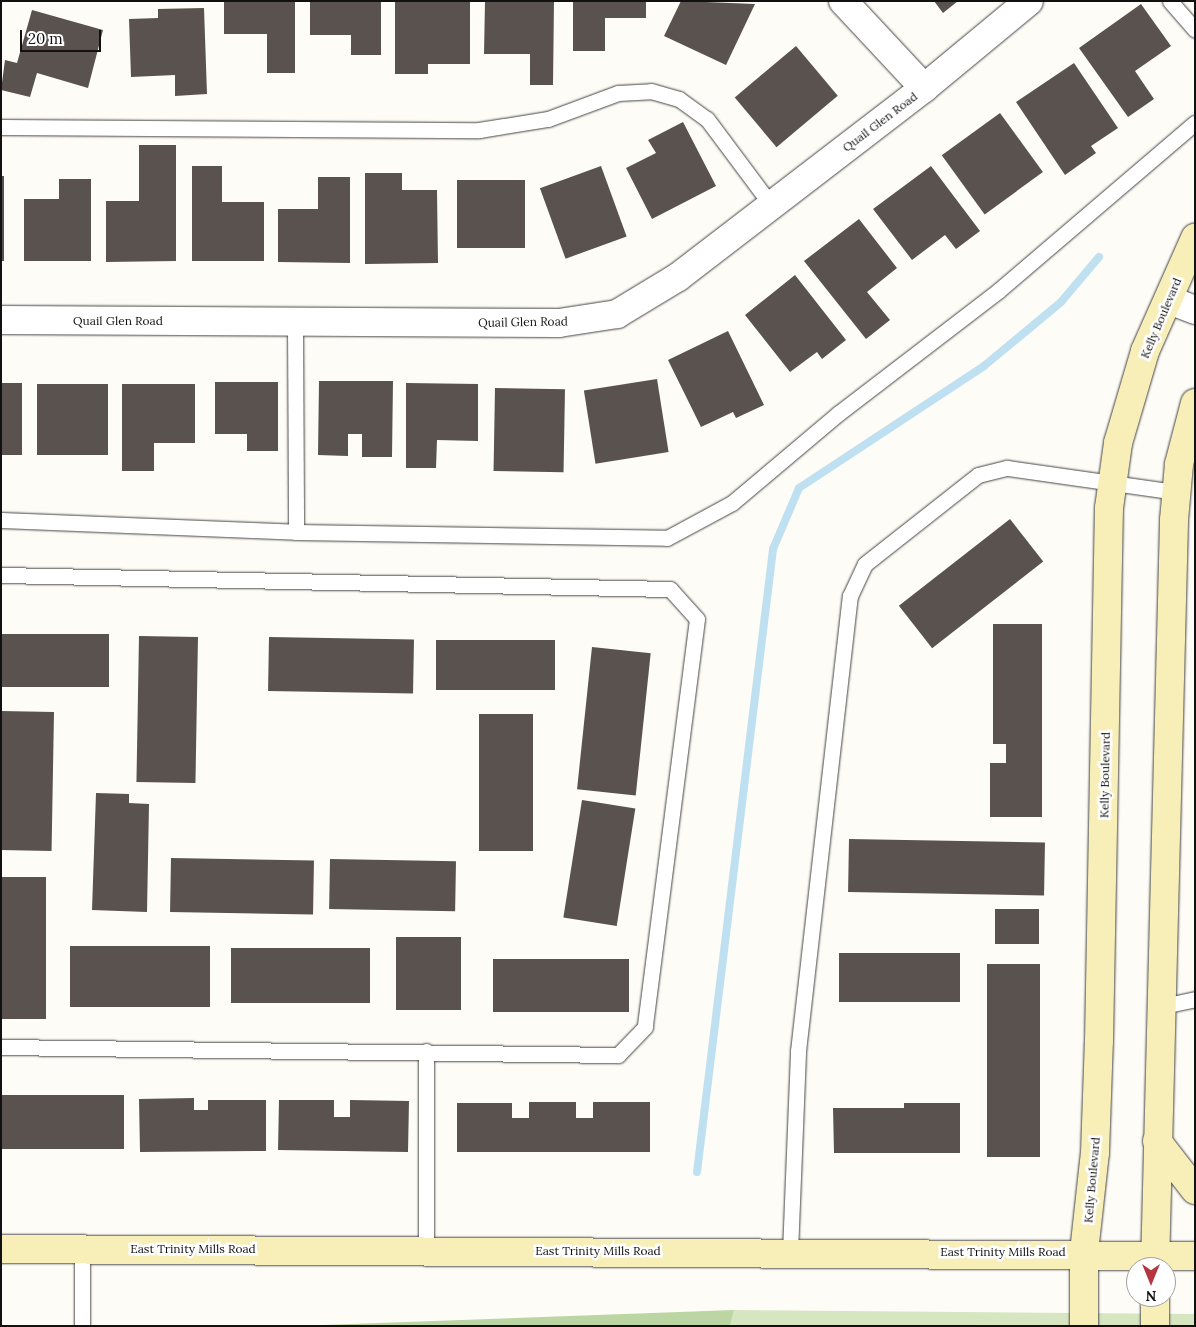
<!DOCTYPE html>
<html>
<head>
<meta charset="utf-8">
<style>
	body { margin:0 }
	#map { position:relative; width:1196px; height:1327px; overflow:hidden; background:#fefcf6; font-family:Lora,serif }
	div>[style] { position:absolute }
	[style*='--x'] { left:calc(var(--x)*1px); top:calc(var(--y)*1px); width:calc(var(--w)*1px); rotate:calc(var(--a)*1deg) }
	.green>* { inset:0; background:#d6e6c1 }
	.forest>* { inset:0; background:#bbd6a2 }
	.stream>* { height:8px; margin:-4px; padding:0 4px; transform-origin:4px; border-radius:4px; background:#bfe0f1 }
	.building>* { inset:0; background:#59524e; transform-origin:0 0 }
	.roads { filter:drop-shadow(0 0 1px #444) drop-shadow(0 0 1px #444) }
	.service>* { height:15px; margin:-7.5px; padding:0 7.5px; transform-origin:7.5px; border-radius:7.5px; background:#fff }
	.minor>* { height:28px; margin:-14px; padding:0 14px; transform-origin:14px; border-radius:14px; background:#fff }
	.secondary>* { height:28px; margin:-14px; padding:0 14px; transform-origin:14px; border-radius:14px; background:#f7eeb8 }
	span { translate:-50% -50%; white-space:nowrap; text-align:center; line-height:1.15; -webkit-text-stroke:5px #fff; paint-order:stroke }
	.street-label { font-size:12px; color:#111 }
	.frame { position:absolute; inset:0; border:2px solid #111; pointer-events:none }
	.north { position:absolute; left:1126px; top:1257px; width:50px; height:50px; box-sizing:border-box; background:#fff; border:1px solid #a0a0a0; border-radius:50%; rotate:180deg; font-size:14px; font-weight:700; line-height:20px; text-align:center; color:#111 }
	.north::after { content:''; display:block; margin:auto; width:18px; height:22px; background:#b43640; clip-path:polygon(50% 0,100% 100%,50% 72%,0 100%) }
	.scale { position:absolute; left:20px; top:30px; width:81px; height:22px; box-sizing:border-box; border:2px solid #111; border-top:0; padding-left:6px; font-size:15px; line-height:18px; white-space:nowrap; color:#111; -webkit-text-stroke:4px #fff; paint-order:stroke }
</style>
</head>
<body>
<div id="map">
	<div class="green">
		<div style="clip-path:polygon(734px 1310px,1195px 1314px,1195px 1326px,730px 1326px)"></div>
	</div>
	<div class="forest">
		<div style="clip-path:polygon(734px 1310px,730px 1326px,322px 1326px,323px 1325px)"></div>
	</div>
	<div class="stream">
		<div style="--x:697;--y:1172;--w:628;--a:-83.04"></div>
		<div style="--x:773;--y:549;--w:66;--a:-66.9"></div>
		<div style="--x:799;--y:488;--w:222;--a:-33.4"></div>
		<div style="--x:984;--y:366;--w:100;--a:-39.7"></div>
		<div style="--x:1061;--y:302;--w:59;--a:-49.8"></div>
	</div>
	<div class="building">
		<div style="clip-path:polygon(224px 1px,295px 1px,295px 73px,267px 73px,267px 34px,224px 34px)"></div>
		<div style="clip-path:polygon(310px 1px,381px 1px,381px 55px,351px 55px,351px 35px,310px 35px)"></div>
		<div style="clip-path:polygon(395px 1px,470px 1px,470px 64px,428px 64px,428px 74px,395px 74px)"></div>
		<div style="clip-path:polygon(485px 1px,554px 1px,553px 85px,530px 85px,530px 54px,484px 54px)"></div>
		<div style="clip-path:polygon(573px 1px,646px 1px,646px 18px,605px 18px,605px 51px,573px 51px)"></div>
		<div style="clip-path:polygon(681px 1px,755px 4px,726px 65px,664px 36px)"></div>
		<div style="clip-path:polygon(934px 1px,958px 1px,943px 13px)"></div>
		<div style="clip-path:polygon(1141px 4px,1171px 46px,1135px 71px,1154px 99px,1128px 117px,1079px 48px)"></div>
		<div style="clip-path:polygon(204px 8px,207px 94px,175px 96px,175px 75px,131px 77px,129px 19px,158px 18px,158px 9px)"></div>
		<div style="clip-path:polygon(32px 10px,103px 30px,88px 88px,37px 73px,30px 97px,1px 90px,5px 60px,17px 63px)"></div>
		<div style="left:796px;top:46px;width:65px;height:80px;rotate:50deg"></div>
		<div style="clip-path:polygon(1074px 63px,1118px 128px,1091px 146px,1096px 153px,1065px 175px,1016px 102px)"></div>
		<div style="left:1000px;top:113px;width:73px;height:72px;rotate:54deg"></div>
		<div style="clip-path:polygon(683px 122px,716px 186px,652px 219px,626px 168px,656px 153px,648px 140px)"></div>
		<div style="clip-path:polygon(139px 145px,176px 145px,176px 261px,106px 262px,106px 201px,139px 201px)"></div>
		<div style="clip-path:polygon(192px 166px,222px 166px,222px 202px,264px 202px,264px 261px,192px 261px)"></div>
		<div style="left:601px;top:166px;width:75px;height:65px;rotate:70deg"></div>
		<div style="clip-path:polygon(931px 166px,980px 231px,956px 249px,945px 235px,912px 260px,873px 209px)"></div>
		<div style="clip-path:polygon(365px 173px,402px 173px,402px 190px,437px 190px,438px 263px,365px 264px)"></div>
		<div style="left:1px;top:176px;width:3px;height:85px"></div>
		<div style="clip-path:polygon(318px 177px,350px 177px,350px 263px,278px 262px,278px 209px,318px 209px)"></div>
		<div style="clip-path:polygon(59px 179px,91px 179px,91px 261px,24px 261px,24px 199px,59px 199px)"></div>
		<div style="left:457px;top:180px;width:68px;height:68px"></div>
		<div style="clip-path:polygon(859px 219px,897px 268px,867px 292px,890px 320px,866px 339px,804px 261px)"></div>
		<div style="clip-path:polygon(795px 275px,846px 340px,822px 359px,817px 352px,790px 372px,745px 315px)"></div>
		<div style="clip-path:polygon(728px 331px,764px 405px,736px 418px,733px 412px,701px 427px,668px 360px)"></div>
		<div style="left:657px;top:379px;width:74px;height:74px;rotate:81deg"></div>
		<div style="clip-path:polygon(319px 381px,393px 381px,392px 457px,362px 457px,362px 434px,348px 434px,348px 456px,318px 455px)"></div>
		<div style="clip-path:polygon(215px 382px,278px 382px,278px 451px,247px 451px,247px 434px,215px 434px)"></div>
		<div style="left:1px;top:383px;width:21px;height:72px"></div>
		<div style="clip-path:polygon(406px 383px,478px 384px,478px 441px,437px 440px,436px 468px,406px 468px)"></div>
		<div style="left:37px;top:384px;width:71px;height:71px"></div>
		<div style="clip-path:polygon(122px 384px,195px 384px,195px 443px,154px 443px,154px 471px,122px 471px)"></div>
		<div style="left:495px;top:388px;width:70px;height:83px;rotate:1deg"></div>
		<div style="left:1010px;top:519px;width:54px;height:141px;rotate:52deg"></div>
		<div style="clip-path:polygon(993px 624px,1042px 624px,1042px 817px,990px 817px,990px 763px,1006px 763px,1006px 744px,993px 744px)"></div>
		<div style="left:1px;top:634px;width:108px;height:53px"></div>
		<div style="left:139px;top:636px;width:59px;height:146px;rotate:1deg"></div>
		<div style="left:269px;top:637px;width:145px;height:54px;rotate:1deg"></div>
		<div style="left:436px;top:640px;width:119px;height:50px"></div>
		<div style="left:592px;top:647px;width:59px;height:143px;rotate:6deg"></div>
		<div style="left:1px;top:711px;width:53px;height:139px;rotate:1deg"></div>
		<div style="left:479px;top:714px;width:54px;height:137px"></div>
		<div style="clip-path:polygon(96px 793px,129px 794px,129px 803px,149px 804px,147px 912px,92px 910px)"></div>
		<div style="left:582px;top:800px;width:54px;height:119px;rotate:9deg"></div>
		<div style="left:849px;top:839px;width:196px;height:53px;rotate:1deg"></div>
		<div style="left:171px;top:858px;width:143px;height:54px;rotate:1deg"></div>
		<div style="left:330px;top:859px;width:126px;height:50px;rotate:1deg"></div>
		<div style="left:1px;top:877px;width:45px;height:142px"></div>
		<div style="left:995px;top:909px;width:44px;height:35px"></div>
		<div style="left:396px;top:937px;width:65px;height:73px"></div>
		<div style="left:70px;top:946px;width:140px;height:61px"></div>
		<div style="left:231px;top:948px;width:139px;height:55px"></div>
		<div style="left:839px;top:953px;width:121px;height:49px"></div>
		<div style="left:493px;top:959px;width:136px;height:53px"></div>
		<div style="left:987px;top:964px;width:53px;height:193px"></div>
		<div style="left:1px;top:1095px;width:123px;height:54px"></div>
		<div style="clip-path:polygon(194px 1098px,194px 1110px,208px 1110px,208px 1100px,266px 1100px,266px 1151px,140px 1152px,139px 1099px)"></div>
		<div style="clip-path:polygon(279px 1100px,334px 1100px,334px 1117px,350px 1117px,350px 1100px,409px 1101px,408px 1152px,278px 1150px)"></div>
		<div style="clip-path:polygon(529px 1102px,576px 1102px,576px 1118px,593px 1118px,593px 1102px,650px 1102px,650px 1152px,457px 1152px,457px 1103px,512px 1103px,512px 1118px,529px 1118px)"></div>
		<div style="clip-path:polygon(904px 1103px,960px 1103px,960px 1153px,834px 1153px,833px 1108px,904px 1108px)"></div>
	</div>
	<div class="roads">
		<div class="service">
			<div style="--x:1170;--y:1;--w:38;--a:49"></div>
			<div style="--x:1;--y:127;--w:478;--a:0.4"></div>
			<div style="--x:479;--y:130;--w:70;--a:-9.1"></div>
			<div style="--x:548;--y:119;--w:75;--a:-20.4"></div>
			<div style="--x:618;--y:93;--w:33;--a:-3"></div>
			<div style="--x:651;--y:91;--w:29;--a:16"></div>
			<div style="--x:679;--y:99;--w:34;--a:36"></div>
			<div style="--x:707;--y:119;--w:107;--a:53.3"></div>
			<div style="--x:295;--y:323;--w:209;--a:89.7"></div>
			<div style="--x:1;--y:520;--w:295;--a:2.3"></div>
			<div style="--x:296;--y:532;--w:371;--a:0.9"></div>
			<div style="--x:667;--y:538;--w:74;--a:-28.3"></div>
			<div style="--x:732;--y:503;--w:140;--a:-40.1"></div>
			<div style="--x:839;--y:413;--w:200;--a:-37.5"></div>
			<div style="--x:998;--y:291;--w:259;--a:-40.5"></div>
			<div style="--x:1;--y:575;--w:669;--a:1.2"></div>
			<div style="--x:670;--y:589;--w:40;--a:48"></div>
			<div style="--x:697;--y:619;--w:411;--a:97.3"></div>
			<div style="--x:645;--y:1027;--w:39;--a:134"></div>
			<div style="--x:618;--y:1055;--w:617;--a:-179.26"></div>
			<div style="--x:1163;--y:1006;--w:33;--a:-12"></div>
			<div style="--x:426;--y:1051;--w:199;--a:90"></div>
			<div style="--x:82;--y:1248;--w:78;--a:90"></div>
			<div style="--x:790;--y:1252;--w:201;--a:-87.7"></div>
			<div style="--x:798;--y:1051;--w:458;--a:-83.5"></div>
			<div style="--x:850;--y:596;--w:35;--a:-65"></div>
			<div style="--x:865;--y:564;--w:144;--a:-38.2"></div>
			<div style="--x:978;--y:475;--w:30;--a:-14"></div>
			<div style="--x:1007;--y:468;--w:171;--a:8.1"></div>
		</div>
		<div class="minor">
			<div style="--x:843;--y:1;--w:119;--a:47"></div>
			<div style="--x:1169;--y:300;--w:28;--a:21"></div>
			<div style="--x:1;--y:320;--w:558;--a:0.31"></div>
			<div style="--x:559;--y:323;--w:59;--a:-8.8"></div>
			<div style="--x:617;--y:314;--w:71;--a:-31.2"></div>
			<div style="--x:678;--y:277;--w:310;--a:-37.5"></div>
			<div style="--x:924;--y:88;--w:136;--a:-39.6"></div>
		</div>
		<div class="secondary">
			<div style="--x:1157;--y:1141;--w:62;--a:52.2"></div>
			<div style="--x:1;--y:1249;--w:1194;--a:0.34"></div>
			<div style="--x:1155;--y:1267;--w:747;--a:-88.54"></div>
			<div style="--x:1174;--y:520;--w:56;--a:-84.9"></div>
			<div style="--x:1179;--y:464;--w:63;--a:-75.3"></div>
			<div style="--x:1155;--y:1297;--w:29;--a:90"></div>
			<div style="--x:1084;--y:1326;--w:74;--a:-90"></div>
			<div style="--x:1084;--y:1252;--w:100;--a:-83.7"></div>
			<div style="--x:1095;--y:1153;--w:112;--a:-88"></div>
			<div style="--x:1099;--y:1041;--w:533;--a:-88.93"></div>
			<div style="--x:1109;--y:508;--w:66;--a:-82.1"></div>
			<div style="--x:1118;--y:443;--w:96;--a:-73.6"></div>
			<div style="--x:1145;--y:351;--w:124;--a:-66.1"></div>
		</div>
	</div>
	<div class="street-label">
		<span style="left:880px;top:122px;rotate:-37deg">Quail Glen Road</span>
		<span style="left:1161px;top:318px;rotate:-67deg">Kelly Boulevard</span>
		<span style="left:118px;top:321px">Quail Glen Road</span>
		<span style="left:523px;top:322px;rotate:-1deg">Quail Glen Road</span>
		<span style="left:1105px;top:775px;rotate:-89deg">Kelly Boulevard</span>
		<span style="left:1092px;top:1180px;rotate:-85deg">Kelly Boulevard</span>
		<span style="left:193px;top:1249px">East Trinity Mills Road</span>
		<span style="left:598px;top:1251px">East Trinity Mills Road</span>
		<span style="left:1003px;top:1252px">East Trinity Mills Road</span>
	</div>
	<div class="frame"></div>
	<div class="north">N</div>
	<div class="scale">20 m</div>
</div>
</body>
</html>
